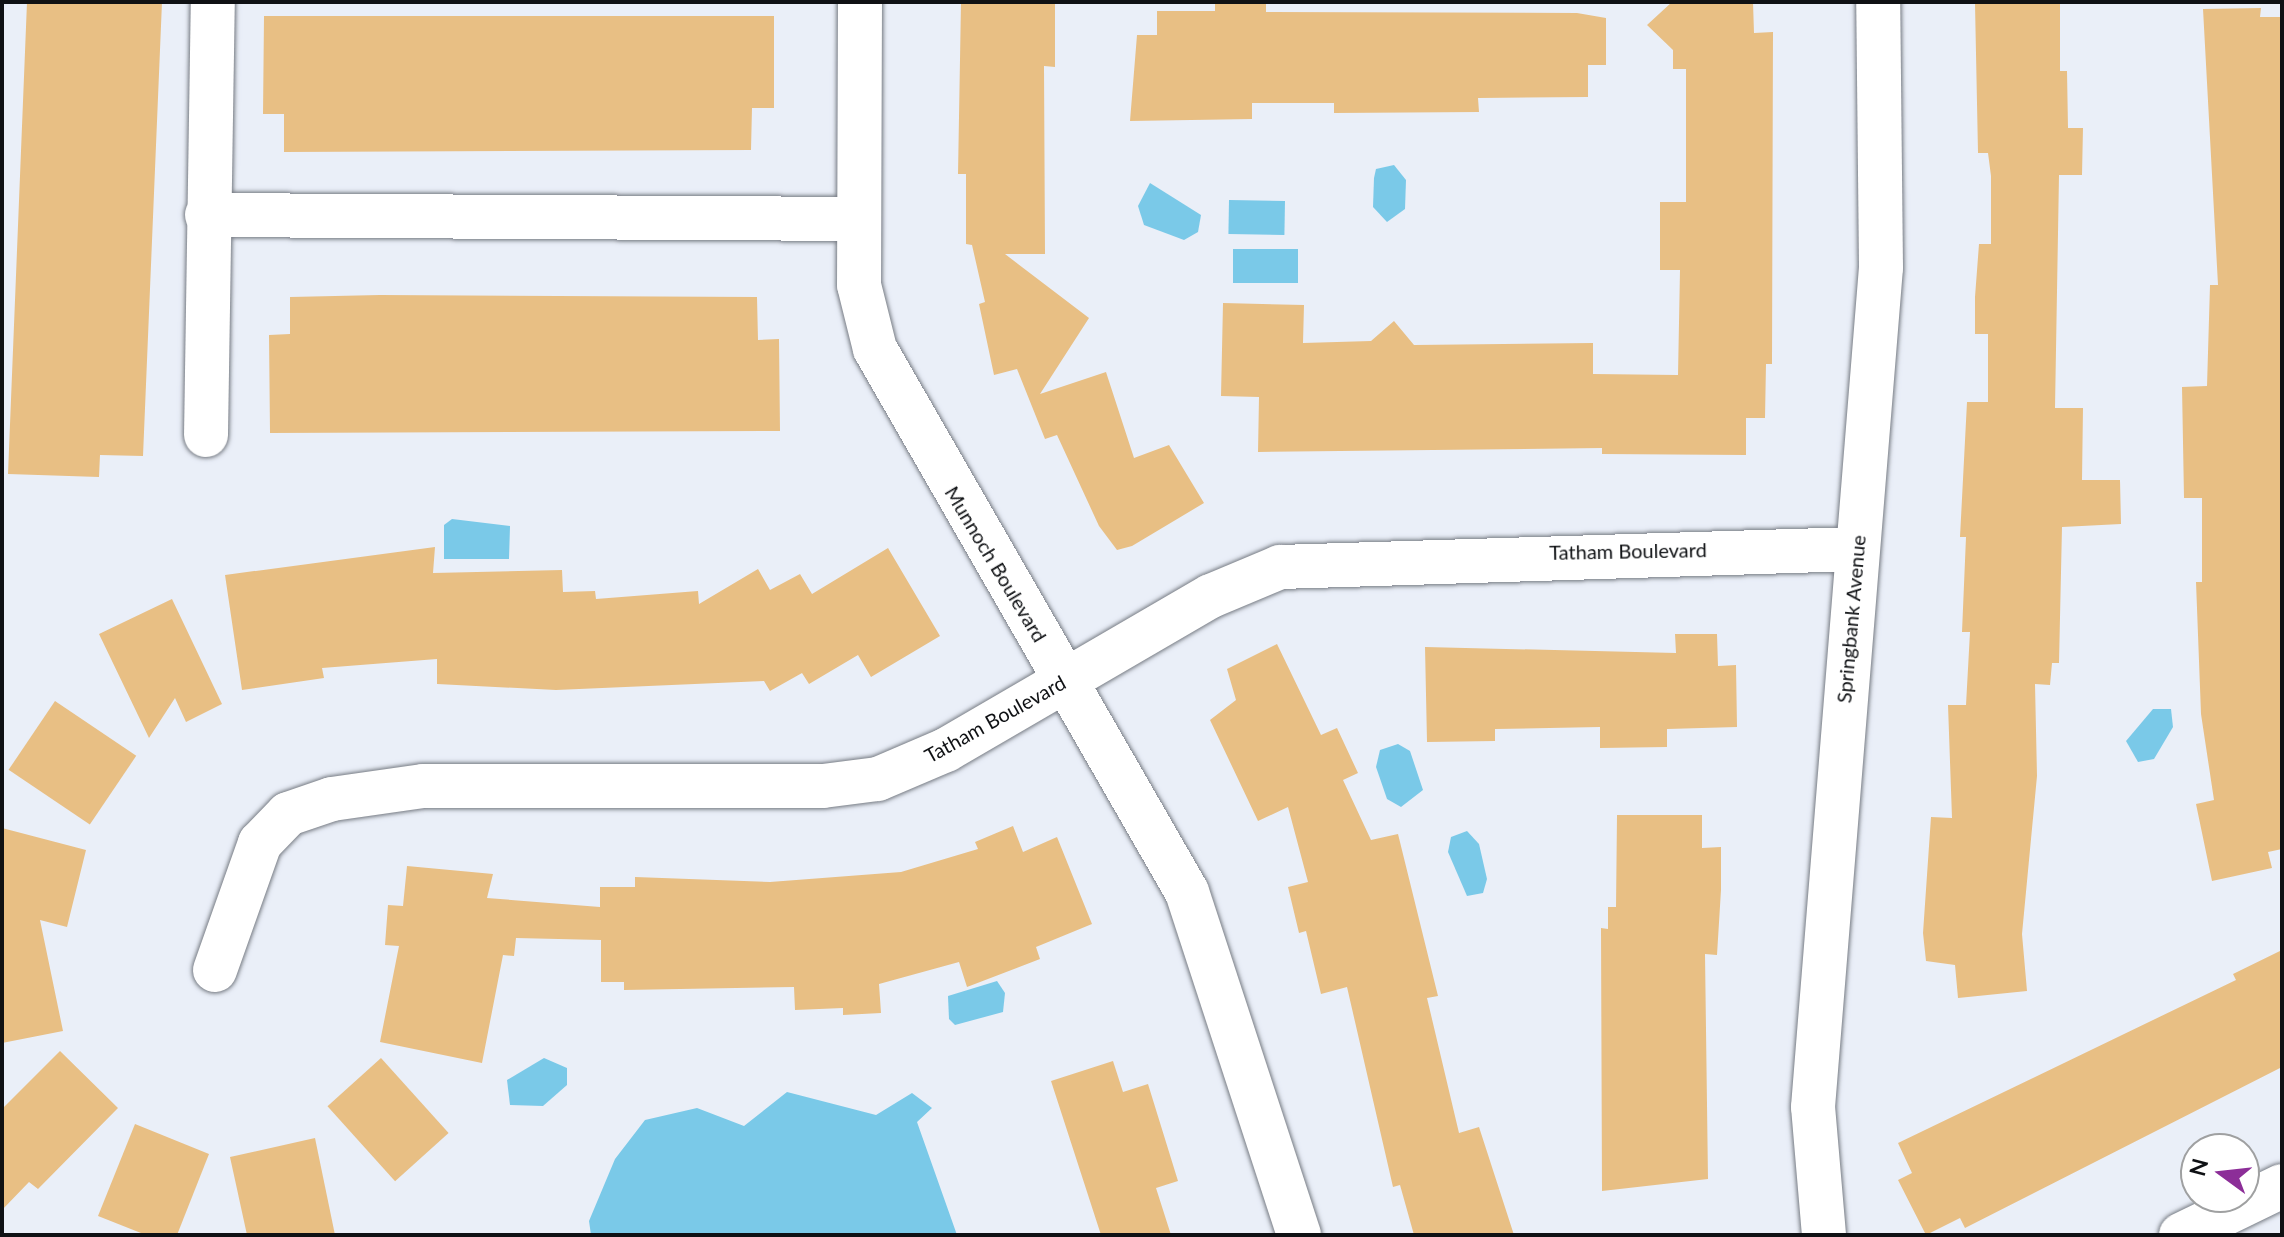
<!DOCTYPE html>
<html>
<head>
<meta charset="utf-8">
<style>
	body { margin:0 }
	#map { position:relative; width:2284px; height:1237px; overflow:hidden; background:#eaeff8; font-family:Lato,sans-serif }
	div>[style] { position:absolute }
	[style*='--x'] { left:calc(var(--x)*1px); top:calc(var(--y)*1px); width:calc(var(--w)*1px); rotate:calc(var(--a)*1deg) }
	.water>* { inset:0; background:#7ac9e8; transform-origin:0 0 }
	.building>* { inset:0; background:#e8bf84; transform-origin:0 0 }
	.roads { filter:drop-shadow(0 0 2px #777c84) drop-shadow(0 0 2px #777c84) }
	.minor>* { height:44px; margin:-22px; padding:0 22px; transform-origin:22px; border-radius:22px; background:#fff }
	span { translate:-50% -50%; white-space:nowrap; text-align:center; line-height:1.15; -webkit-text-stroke:7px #fff; paint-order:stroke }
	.street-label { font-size:20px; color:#0f1114 }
	.frame { position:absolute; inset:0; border:4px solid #0f1114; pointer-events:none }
	.north { position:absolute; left:2180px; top:1133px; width:80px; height:80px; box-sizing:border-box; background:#fff; border:2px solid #9fa0a1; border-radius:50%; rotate:285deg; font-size:22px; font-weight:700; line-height:32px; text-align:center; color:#0f1114 }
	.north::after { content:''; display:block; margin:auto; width:28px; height:36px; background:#8c2e98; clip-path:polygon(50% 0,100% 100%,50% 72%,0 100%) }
</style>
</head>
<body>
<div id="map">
	<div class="water">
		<div style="clip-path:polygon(1394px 165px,1406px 180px,1405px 209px,1387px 222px,1373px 207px,1374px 178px,1376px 169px)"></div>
		<div style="clip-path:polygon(1150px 183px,1201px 215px,1198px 232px,1184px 240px,1144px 225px,1138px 206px)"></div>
		<div style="left:1229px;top:200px;width:56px;height:34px;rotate:1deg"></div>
		<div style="left:1233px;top:249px;width:65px;height:34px"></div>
		<div style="clip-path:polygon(452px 519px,510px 526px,509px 559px,444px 559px,444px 525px)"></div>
		<div style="clip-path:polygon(2153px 709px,2171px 709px,2173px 727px,2154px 759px,2138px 762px,2126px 741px)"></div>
		<div style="clip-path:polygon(1398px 744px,1410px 751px,1423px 790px,1401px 807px,1387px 799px,1376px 767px,1380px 750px)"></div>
		<div style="clip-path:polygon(1467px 831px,1479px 844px,1487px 879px,1483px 893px,1467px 896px,1448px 852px,1451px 837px)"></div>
		<div style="clip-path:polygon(997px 981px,1005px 993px,1003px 1012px,955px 1025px,949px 1019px,948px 996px)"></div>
		<div style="clip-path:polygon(544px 1058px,567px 1068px,567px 1085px,543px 1106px,510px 1105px,507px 1080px)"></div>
		<div style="clip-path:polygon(787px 1092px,876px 1115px,912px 1093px,932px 1108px,917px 1122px,957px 1235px,591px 1235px,589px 1221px,615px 1159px,645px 1120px,697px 1108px,744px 1126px)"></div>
	</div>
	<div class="building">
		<div style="clip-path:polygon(27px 2px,162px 2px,143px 456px,100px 455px,99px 477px,8px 474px)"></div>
		<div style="clip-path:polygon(961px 2px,1055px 2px,1055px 67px,1044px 66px,1045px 254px,1005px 254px,1089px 318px,1040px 394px,1106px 372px,1134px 458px,1169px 445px,1204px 503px,1132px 546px,1117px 550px,1099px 526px,1057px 435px,1045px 439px,1017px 369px,994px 375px,979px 304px,985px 302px,972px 245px,966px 244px,966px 174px,958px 174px)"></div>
		<div style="clip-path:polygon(1215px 2px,1266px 2px,1266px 12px,1577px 13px,1606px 18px,1606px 65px,1588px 65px,1588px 97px,1478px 98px,1479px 112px,1334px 113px,1334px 103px,1252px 103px,1252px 119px,1130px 121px,1137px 35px,1157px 35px,1157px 11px,1215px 11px)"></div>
		<div style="clip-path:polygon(1672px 2px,1753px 2px,1754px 33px,1773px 32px,1772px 364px,1766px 364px,1765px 418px,1746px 418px,1746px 455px,1602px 454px,1602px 448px,1258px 452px,1259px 397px,1221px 396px,1223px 303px,1304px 305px,1303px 343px,1371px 341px,1394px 321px,1414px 345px,1593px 343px,1593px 374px,1678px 375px,1680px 270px,1660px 270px,1660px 202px,1686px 202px,1686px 69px,1673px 69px,1673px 50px,1647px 25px)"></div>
		<div style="clip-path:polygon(1975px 4px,2060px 4px,2060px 71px,2067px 71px,2068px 128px,2083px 128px,2082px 175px,2059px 175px,2055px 408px,2083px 408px,2082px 480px,2120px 480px,2121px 524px,2062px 527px,2059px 663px,2052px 663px,2050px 685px,2035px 684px,2037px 776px,2022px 934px,2027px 991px,1958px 998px,1955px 965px,1926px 961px,1923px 933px,1931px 817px,1952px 818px,1948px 705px,1966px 705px,1970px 632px,1962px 632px,1966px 537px,1960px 537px,1967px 402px,1988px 402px,1988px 334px,1975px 334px,1975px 297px,1979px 244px,1991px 244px,1991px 176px,1988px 153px,1978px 153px)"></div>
		<div style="clip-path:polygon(2261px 8px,2260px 17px,2280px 17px,2282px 51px,2282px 849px,2268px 852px,2272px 868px,2212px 881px,2196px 804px,2214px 800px,2201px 714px,2196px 582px,2202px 582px,2202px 498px,2184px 498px,2182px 387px,2207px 386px,2210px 285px,2218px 285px,2203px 9px)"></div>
		<div style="clip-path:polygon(264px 16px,774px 16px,774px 108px,752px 108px,751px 150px,284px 152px,284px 114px,263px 114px)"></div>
		<div style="clip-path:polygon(380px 295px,757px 297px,758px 340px,779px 339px,780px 431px,270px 433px,269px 335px,290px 334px,290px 297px)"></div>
		<div style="clip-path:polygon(435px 547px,433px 573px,562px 570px,563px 592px,595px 591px,596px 599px,698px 591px,699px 604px,758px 569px,770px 590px,800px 574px,812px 594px,888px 548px,940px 636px,871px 677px,858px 655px,809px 684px,802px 673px,770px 691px,764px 681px,556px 690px,437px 684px,437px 659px,322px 668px,324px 678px,242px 690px,225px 575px)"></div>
		<div style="clip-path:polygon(172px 599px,222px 704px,186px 722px,175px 698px,149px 738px,99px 634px)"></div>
		<div style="clip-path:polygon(1675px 634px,1717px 634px,1718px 666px,1736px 665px,1737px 727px,1667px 729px,1667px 747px,1600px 748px,1600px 727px,1495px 729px,1495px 741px,1427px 742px,1425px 647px,1676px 653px)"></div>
		<div style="clip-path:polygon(1277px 644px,1321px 735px,1337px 728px,1358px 773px,1343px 780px,1371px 840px,1398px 834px,1438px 996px,1427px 998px,1459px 1133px,1479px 1127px,1514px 1235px,1414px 1235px,1400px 1185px,1393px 1187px,1347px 987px,1321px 994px,1306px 931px,1299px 933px,1288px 887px,1308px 882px,1288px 807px,1258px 821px,1210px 720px,1236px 700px,1227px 669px)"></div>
		<div style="left:55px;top:701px;width:98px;height:83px;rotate:34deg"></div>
		<div style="clip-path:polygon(1617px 815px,1702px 815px,1702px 848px,1721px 847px,1721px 890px,1717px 955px,1705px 954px,1708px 1179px,1602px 1191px,1601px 928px,1608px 929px,1608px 907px,1616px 907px)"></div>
		<div style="clip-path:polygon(1013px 826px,1023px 852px,1057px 837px,1092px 924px,1036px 947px,1040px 959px,967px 987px,959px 962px,879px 984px,881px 1013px,843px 1015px,843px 1008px,795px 1010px,794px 987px,624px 990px,624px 982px,601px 982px,601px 940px,516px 938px,514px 956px,503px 955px,482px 1063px,380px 1042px,399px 946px,385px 945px,388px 905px,403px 906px,407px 866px,493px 874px,487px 898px,600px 907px,600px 887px,635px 887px,635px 877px,770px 882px,901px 872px,978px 849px,975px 842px)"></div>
		<div style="clip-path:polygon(2px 828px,86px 850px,67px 927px,40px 920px,63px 1031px,2px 1043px)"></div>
		<div style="clip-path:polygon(2282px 950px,2282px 1067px,1965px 1228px,1960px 1218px,1926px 1235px,1898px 1180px,1912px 1173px,1898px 1143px,2236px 980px,2233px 974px)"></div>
		<div style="clip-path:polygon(60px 1051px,118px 1108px,38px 1189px,29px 1182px,2px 1210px,2px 1109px)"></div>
		<div style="left:381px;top:1058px;width:101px;height:72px;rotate:48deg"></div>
		<div style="clip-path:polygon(1113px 1061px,1123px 1092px,1148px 1084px,1178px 1181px,1156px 1188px,1171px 1235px,1101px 1235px,1051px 1081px)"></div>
		<div style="clip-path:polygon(135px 1124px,209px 1154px,177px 1235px,146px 1235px,98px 1216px)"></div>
		<div style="clip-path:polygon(315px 1138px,335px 1235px,247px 1235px,230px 1157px)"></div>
	</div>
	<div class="roads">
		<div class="minor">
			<div style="--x:860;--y:2;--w:283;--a:90.2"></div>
			<div style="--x:859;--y:285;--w:66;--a:76"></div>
			<div style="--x:875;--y:349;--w:626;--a:60.12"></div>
			<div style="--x:1187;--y:892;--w:361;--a:71.9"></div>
			<div style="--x:207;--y:215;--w:650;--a:0.35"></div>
			<div style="--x:206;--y:435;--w:433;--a:-89.1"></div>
			<div style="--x:215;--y:970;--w:135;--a:-70.5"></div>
			<div style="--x:260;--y:843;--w:40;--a:-46"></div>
			<div style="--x:288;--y:814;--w:46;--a:-18.8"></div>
			<div style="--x:332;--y:799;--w:92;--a:-8.1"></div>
			<div style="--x:423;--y:786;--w:400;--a:0"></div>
			<div style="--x:823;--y:786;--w:55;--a:-7.3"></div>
			<div style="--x:878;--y:779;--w:74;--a:-23.1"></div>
			<div style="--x:946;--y:750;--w:306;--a:-30.2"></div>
			<div style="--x:1211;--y:596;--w:75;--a:-22.8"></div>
			<div style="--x:1280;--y:567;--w:577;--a:-1.79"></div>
			<div style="--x:1824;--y:1235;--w:128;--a:-94.9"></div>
			<div style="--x:1813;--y:1107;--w:842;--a:-85.37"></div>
			<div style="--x:1881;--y:268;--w:266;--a:-90.6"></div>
			<div style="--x:2181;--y:1235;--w:112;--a:-25.9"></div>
		</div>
	</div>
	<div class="street-label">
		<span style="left:1628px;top:551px;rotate:-1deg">Tatham Boulevard</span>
		<span style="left:996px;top:564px;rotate:59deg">Munnoch Boulevard</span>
		<span style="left:1851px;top:619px;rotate:-85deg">Springbank Avenue</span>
		<span style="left:995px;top:719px;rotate:-29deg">Tatham Boulevard</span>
	</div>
	<div class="frame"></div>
	<div class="north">N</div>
</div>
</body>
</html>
